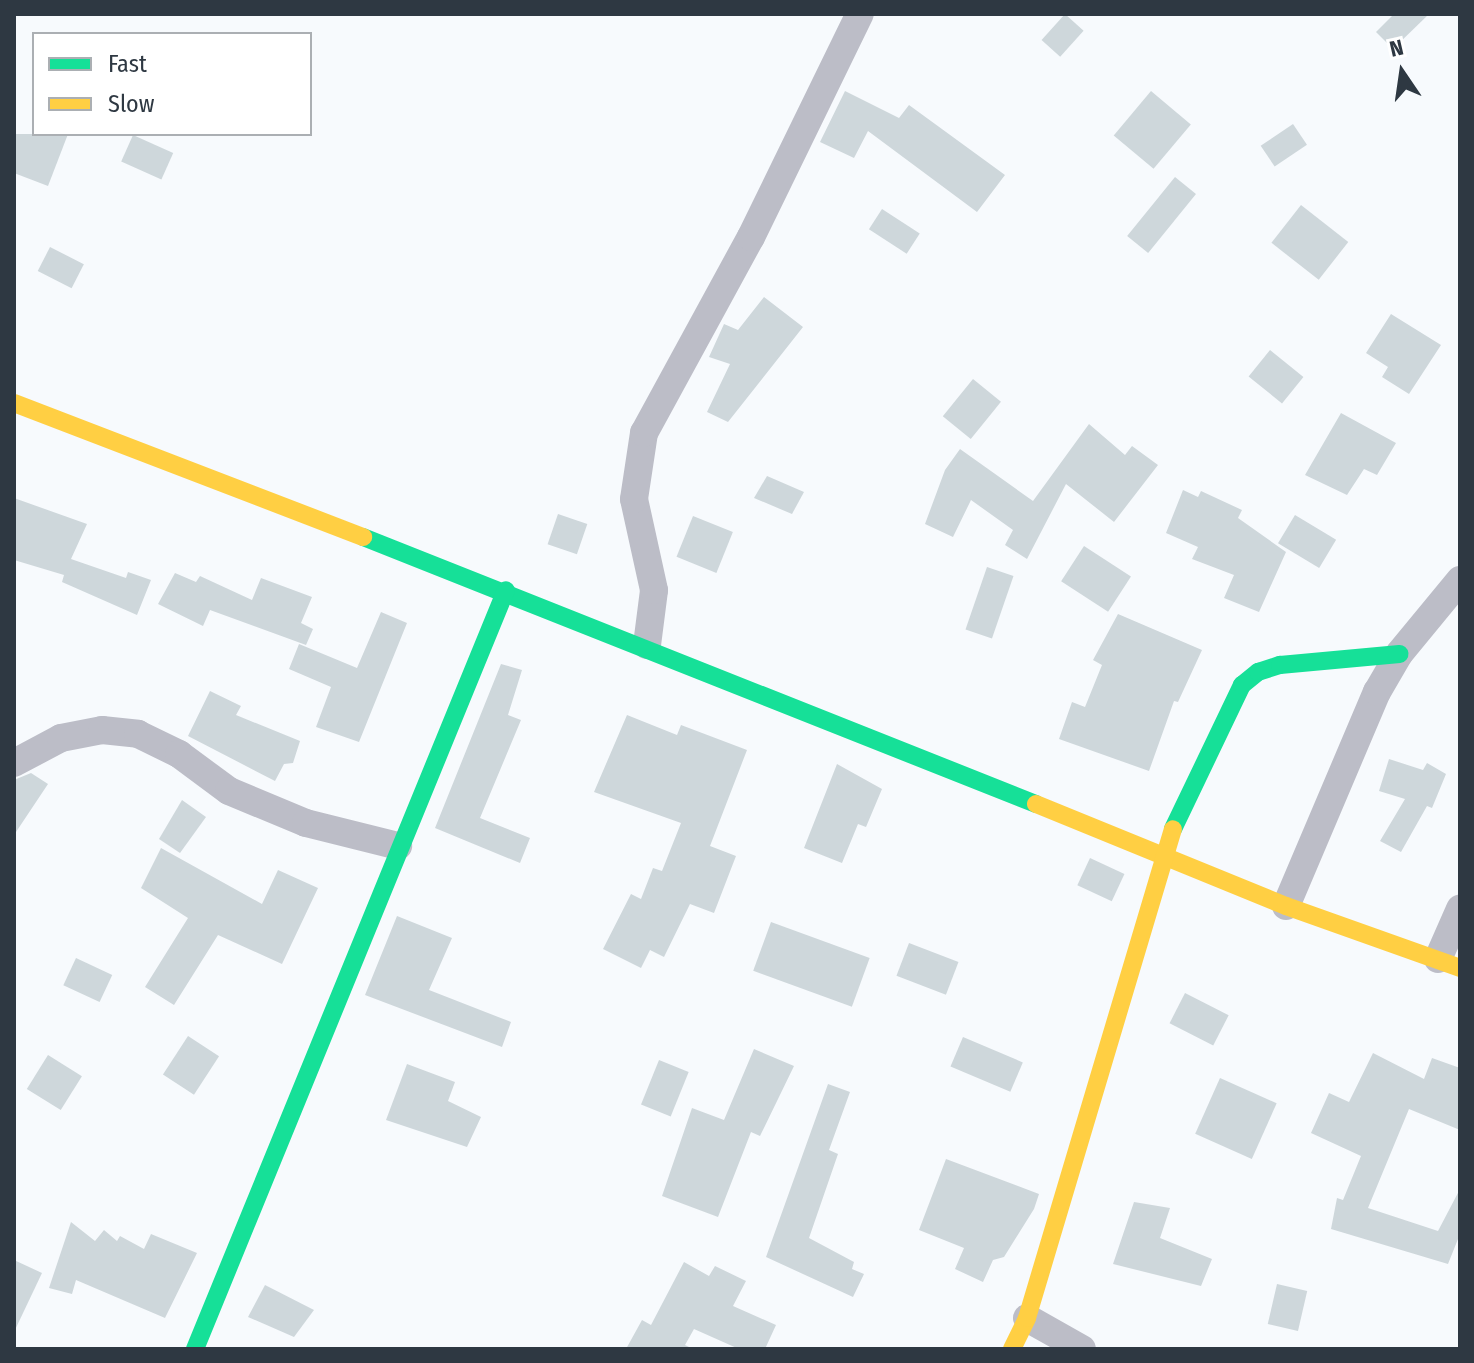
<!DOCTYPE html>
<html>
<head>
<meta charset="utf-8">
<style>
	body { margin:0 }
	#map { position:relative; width:1474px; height:1363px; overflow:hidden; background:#f7fafd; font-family:"Fira Sans Condensed",sans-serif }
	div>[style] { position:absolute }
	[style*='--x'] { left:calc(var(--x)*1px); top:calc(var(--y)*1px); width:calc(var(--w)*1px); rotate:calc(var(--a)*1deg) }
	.building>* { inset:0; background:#ced7db; transform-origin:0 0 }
	.street>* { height:28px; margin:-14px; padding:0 14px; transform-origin:14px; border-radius:14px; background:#bcbdc7 }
	.fast>* { height:18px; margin:-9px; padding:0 9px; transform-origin:9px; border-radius:9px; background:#16e098 }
	.slow>* { height:18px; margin:-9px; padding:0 9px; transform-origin:9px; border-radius:9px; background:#ffcf43 }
	span { translate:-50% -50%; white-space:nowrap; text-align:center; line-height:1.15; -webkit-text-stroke:6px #fff; paint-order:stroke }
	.frame { position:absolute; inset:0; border:16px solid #2e3842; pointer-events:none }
	.legend { position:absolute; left:32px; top:32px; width:280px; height:104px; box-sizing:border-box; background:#fff; border:2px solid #abafb3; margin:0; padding:10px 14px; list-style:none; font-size:24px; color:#2e3842 }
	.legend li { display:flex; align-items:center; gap:16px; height:40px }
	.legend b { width:40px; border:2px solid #abafb3 }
	.north { position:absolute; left:1362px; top:32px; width:80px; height:80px; -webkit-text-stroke:6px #fff; paint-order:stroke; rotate:347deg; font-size:22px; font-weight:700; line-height:32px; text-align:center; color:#2e3842 }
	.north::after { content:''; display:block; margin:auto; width:28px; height:36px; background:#2e3842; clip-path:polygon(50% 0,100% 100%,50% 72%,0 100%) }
</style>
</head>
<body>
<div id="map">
	<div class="building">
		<div style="left:1065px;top:14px;width:25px;height:35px;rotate:42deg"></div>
		<div style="clip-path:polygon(1394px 14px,1429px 14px,1393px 49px,1376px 32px)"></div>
		<div style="clip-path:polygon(845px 91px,899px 118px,909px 105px,1005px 175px,977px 212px,868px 131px,854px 158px,820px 142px)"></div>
		<div style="left:1151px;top:91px;width:52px;height:58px;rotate:40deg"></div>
		<div style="left:1293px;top:124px;width:25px;height:39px;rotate:56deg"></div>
		<div style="clip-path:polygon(14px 134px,68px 134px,48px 186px,14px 173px)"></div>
		<div style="left:133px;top:135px;width:44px;height:29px;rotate:24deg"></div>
		<div style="left:1175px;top:177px;width:27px;height:76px;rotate:39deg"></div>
		<div style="left:1301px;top:205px;width:60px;height:48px;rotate:38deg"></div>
		<div style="left:882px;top:209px;width:45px;height:24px;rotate:33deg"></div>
		<div style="left:50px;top:247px;width:38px;height:27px;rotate:27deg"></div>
		<div style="clip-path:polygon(764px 297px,803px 327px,728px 422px,707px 412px,730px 364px,709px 357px,724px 324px,738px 330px)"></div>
		<div style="clip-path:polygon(1391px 314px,1441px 345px,1409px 394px,1382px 377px,1388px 367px,1366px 353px)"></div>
		<div style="left:1270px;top:350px;width:43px;height:34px;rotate:39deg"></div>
		<div style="left:973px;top:379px;width:36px;height:48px;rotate:39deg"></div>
		<div style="clip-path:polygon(1341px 413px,1396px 443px,1377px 475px,1364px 469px,1347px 495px,1305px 475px)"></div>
		<div style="clip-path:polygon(1089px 424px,1125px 455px,1132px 446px,1158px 465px,1114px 522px,1066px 484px,1027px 559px,1005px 545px,1013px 530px,971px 500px,953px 537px,925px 524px,945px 470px,960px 449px,1033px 501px)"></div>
		<div style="clip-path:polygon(767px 476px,804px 492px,792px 514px,754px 498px)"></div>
		<div style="clip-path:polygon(1183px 490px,1198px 497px,1201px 491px,1242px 510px,1238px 518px,1286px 552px,1259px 612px,1224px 598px,1234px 575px,1192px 559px,1198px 547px,1166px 533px)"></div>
		<div style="clip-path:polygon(14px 498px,87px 524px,71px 559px,126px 578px,128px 572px,151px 580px,137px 615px,62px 582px,64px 575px,14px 560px)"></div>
		<div style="left:558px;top:514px;width:31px;height:32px;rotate:19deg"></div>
		<div style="left:1295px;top:515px;width:48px;height:33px;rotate:31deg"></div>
		<div style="left:693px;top:516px;width:43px;height:44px;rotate:22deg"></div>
		<div style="left:1084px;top:546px;width:56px;height:42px;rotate:33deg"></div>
		<div style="left:987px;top:567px;width:28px;height:66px;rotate:19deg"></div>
		<div style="clip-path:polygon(175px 573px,196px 582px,200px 576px,252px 600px,261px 578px,312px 597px,301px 623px,313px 629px,306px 645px,210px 610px,203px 626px,158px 604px)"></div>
		<div style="clip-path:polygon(381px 612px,407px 623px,359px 742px,316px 727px,331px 687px,289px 669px,299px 644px,357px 668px)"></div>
		<div style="clip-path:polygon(1118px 614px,1202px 650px,1178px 702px,1174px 701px,1149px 771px,1059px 739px,1072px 702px,1085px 707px,1102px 665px,1093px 660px)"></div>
		<div style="clip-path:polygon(501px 664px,522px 670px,508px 715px,521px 720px,480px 818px,530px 838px,520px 863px,435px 828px)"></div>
		<div style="clip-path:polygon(210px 691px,241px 706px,236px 715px,300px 741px,293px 763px,284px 764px,275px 781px,188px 736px)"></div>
		<div style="clip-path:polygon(627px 715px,677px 735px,681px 725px,747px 750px,710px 846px,736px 856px,714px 913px,690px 904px,664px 957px,650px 950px,641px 968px,603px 949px,631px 894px,641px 899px,653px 868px,662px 871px,681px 823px,594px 792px)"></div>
		<div style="clip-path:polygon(1389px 759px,1423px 770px,1427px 763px,1446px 774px,1432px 808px,1427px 806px,1401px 852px,1380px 841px,1405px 799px,1379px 791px)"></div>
		<div style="clip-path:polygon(837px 764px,882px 789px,866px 827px,858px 824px,842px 863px,804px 848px)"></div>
		<div style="clip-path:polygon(31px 773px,48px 784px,14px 835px,14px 780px)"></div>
		<div style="clip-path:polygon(182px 800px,206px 817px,180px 853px,159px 839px)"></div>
		<div style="clip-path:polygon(161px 848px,262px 904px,278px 870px,318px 888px,282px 964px,218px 935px,174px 1005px,145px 987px,188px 918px,141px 888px)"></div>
		<div style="left:1090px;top:858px;width:38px;height:30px;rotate:25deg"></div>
		<div style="clip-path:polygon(397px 916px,452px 938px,429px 990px,511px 1022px,502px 1047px,365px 995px)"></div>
		<div style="left:771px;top:922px;width:105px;height:52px;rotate:20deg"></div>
		<div style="left:909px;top:943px;width:53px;height:35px;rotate:21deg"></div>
		<div style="left:76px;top:958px;width:40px;height:30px;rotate:25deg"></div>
		<div style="left:1185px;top:993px;width:49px;height:34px;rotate:27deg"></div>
		<div style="left:188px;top:1036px;width:37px;height:46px;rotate:33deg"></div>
		<div style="left:963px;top:1037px;width:65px;height:32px;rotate:23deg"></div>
		<div style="clip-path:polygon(754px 1049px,794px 1066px,760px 1136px,751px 1132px,718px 1217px,662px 1196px,692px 1108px,724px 1120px)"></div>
		<div style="clip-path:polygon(1373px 1053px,1424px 1079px,1432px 1058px,1460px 1068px,1460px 1130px,1409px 1109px,1368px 1208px,1438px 1231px,1460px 1189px,1460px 1234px,1448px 1264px,1331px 1229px,1337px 1198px,1343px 1200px,1361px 1156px,1311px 1133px,1329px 1093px,1349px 1102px)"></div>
		<div style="left:48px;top:1055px;width:40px;height:40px;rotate:32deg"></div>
		<div style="left:659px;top:1060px;width:32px;height:48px;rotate:22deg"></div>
		<div style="clip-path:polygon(407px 1064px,455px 1082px,448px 1101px,481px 1117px,467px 1147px,386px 1120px)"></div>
		<div style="left:1220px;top:1078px;width:62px;height:61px;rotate:24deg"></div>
		<div style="clip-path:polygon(828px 1084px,850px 1092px,829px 1150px,838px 1154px,809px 1238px,854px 1262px,852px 1269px,864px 1274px,853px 1297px,766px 1257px)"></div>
		<div style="clip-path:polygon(946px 1159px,1039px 1194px,1034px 1209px,1004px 1257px,993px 1260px,983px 1282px,955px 1269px,964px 1248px,919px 1230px)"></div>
		<div style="clip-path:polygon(1134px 1202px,1170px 1208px,1160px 1238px,1212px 1259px,1201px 1286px,1113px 1264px)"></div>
		<div style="clip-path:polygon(71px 1222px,95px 1241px,104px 1230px,117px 1241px,120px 1236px,144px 1249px,151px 1234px,197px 1253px,165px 1318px,76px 1280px,72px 1294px,49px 1288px)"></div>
		<div style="clip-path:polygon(14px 1260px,42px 1273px,14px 1332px)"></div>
		<div style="clip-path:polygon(684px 1262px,709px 1276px,715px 1266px,746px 1281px,733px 1306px,776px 1325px,765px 1349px,739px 1349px,694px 1329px,685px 1345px,693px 1349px,626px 1349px,642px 1320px,651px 1325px)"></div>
		<div style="left:1277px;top:1284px;width:31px;height:41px;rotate:13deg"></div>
		<div style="clip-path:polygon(265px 1285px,314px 1310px,294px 1337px,248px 1317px)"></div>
	</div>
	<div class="street">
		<div style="--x:647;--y:645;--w:55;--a:-82.7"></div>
		<div style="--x:654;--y:590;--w:93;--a:-102.4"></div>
		<div style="--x:634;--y:499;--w:67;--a:-81.4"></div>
		<div style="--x:644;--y:433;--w:223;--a:-61.4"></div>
		<div style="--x:751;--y:237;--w:248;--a:-64"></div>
		<div style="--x:14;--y:763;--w:53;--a:-28"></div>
		<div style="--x:61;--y:738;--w:42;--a:-11"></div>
		<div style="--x:102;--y:730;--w:36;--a:6"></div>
		<div style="--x:138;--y:734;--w:46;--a:26"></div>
		<div style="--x:179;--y:754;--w:62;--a:36.5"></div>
		<div style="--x:229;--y:791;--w:83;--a:22.6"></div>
		<div style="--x:306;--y:823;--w:95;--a:14"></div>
		<div style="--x:1286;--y:906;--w:233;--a:-67"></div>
		<div style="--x:1377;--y:692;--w:44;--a:-59.9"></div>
		<div style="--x:1399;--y:654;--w:96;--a:-50.5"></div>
		<div style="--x:1438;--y:959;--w:55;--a:-66.3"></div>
		<div style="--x:1027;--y:1318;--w:63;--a:29.4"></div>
	</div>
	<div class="fast">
		<div style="--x:363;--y:537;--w:724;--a:21.64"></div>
		<div style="--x:1173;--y:829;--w:160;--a:-64.4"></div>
		<div style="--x:1242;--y:685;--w:21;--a:-39"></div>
		<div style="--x:1258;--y:672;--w:23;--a:-18"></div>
		<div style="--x:1280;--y:665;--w:120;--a:-5.3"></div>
		<div style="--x:195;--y:1349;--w:820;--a:-67.72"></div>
	</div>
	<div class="slow">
		<div style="--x:14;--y:403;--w:374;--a:21"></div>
		<div style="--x:1036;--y:804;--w:270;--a:22.2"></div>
		<div style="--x:1286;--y:906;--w:185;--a:19.6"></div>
		<div style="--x:1012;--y:1349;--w:34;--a:-64"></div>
		<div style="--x:1027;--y:1318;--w:510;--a:-73.38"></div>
	</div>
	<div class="frame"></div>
	<ul class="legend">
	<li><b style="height:10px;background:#16e098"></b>Fast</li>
	<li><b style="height:10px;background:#ffcf43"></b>Slow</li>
	</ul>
	<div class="north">N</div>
</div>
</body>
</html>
